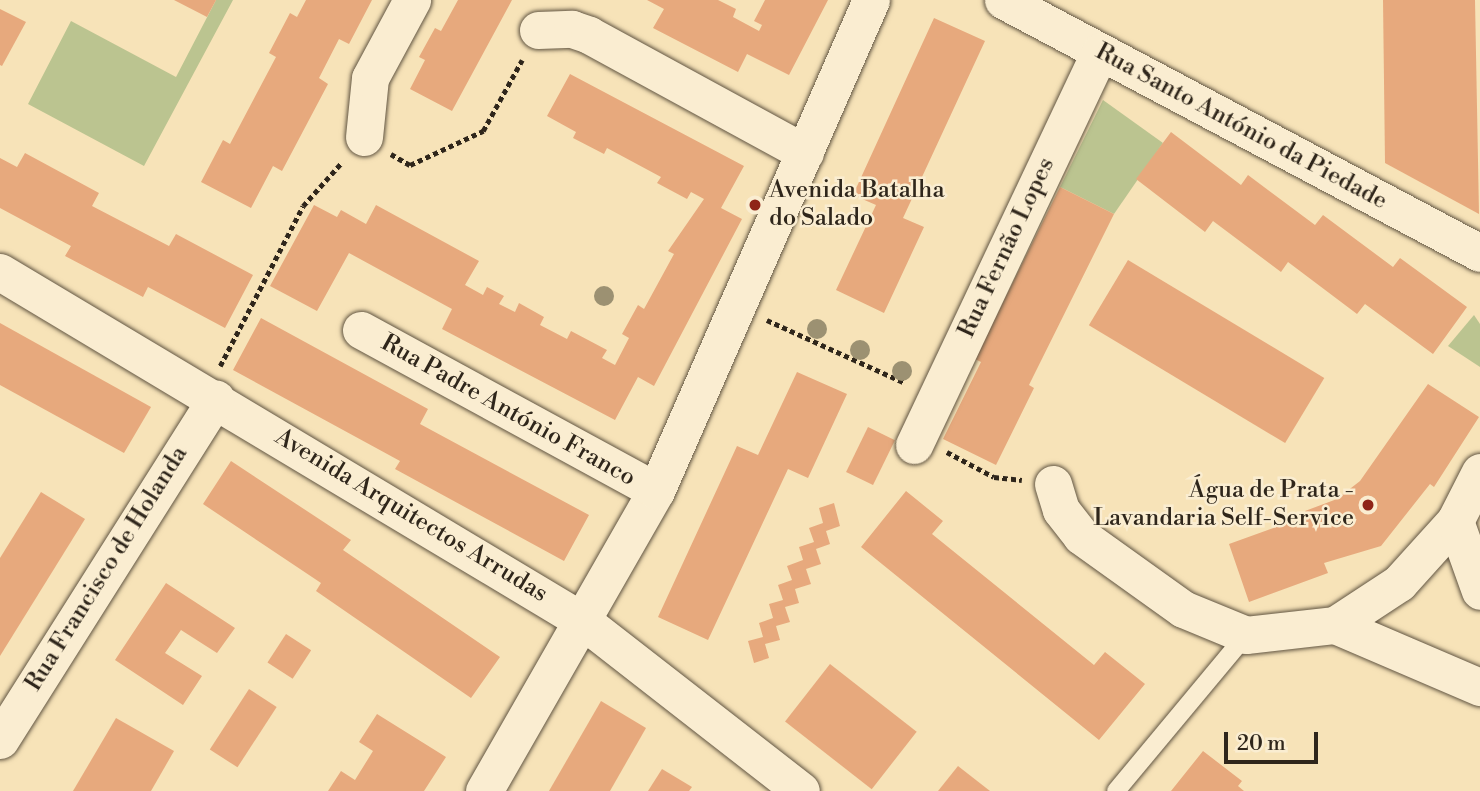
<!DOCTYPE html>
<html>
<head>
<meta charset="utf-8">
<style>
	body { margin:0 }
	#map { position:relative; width:1480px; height:791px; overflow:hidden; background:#f7e3b8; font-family:"Libre Bodoni",serif }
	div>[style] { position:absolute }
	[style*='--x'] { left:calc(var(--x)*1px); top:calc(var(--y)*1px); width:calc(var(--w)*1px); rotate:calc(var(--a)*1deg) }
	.green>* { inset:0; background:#bbc490 }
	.building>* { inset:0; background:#e7a97d; transform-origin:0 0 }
	.path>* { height:4.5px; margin-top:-2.25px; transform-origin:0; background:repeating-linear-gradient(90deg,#2f261b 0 5px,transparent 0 8.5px) }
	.roads { filter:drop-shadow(0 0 2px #615542) drop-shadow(0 0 2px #615542) }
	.lane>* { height:18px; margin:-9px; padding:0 9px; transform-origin:9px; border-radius:9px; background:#faedd1 }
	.street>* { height:37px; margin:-18.5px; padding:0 18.5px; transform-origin:18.5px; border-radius:18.5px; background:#faedd1 }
	.trees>* { width:20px; height:20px; margin:-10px; border-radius:50%; background:#9c9172 }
	.dots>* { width:19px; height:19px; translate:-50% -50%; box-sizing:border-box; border:4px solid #faedd1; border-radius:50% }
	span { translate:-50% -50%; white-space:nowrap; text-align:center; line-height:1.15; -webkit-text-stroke:5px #faedd1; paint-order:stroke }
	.street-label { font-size:24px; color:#2f261b }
	.poi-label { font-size:24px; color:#2f261b }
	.left { translate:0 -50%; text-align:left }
	.right { translate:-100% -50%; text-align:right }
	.scale { position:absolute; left:1224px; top:732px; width:94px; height:32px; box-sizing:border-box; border:4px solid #2f261b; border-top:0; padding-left:9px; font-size:21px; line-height:24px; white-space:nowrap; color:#2f261b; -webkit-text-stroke:5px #faedd1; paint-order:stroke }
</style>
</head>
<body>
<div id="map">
	<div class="green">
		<div style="clip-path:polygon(216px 0,233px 0,144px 166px,28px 104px,71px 21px,176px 77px)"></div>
		<div style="clip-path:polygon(1103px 100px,1163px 143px,1114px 214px,1060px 187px)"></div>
		<div style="clip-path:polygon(1474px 315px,1480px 324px,1480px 367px,1448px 346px)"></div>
	</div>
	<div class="building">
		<div style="clip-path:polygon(174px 0,216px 0,207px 17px)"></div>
		<div style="clip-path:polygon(306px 0,372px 0,349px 44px,339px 39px,319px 78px,328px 84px,282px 171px,273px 166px,251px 208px,201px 182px,223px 140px,230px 144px,276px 57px,269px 53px,290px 13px,297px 17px)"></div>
		<div style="clip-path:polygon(458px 0,512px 0,452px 111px,410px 89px,425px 60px,419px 57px,435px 28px,441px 31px)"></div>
		<div style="clip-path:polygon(647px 0,718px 0,736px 9px,733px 17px,759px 31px,762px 25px,754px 21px,765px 0,828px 0,789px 75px,747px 54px,738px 72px,653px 28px,664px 9px)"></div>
		<div style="clip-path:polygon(1383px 0,1475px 0,1479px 214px,1385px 163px)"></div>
		<div style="clip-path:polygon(0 9px,26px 22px,2px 66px,0 65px)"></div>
		<div style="clip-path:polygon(934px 18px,985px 41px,903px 218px,924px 227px,884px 313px,836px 290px,876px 205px,853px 195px)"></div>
		<div style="clip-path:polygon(570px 74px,744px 166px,721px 208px,742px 219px,654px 386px,638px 377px,615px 420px,442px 329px,452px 309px,349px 253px,317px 311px,270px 286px,314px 205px,337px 217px,341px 210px,366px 224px,376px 205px,479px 261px,465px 285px,483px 295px,487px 287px,504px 296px,499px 304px,515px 312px,519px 303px,544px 317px,540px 325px,567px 339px,571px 331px,607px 350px,602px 358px,615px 365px,629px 338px,622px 334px,638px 305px,644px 309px,674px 254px,668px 251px,704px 199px,691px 192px,687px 199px,657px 183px,661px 177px,607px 148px,604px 154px,573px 138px,576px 132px,547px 116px)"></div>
		<div style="clip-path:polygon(1171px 132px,1241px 185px,1248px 175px,1315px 225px,1323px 215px,1393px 267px,1400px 258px,1467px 307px,1433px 354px,1365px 304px,1357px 314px,1288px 262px,1281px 272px,1213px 221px,1205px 232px,1136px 179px)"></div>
		<div style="clip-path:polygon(25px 153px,99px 193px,92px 206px,169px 246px,176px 234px,253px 275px,225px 328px,148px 287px,143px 297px,65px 256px,71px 246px,0 208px,0 158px,17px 167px)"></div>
		<div style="clip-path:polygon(1060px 187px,1114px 214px,1029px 385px,1034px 388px,996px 465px,943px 439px,981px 362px,975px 359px)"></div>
		<div style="left:1128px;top:260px;width:229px;height:76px;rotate:31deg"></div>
		<div style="clip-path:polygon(261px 318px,428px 409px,420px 424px,589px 515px,564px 561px,395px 469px,400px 461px,233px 370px)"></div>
		<div style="clip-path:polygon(0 323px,151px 407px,124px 453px,0 385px)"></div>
		<div style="clip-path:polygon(797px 372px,847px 394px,808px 478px,788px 469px,708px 640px,658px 617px,737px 446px,758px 455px)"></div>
		<div style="clip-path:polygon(1428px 384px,1479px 417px,1434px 487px,1430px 484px,1381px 546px,1324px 563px,1328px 573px,1249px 602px,1229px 544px,1307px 516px,1305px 511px,1337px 499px,1360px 481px)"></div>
		<div style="left:868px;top:427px;width:30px;height:50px;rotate:26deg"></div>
		<div style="clip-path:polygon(231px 461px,351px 540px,343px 550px,500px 657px,471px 698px,316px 591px,321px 583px,203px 504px)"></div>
		<div style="clip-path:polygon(906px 491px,943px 521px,932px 534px,1094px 665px,1105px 652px,1145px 684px,1099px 740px,861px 547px)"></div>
		<div style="clip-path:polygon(41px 492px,85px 519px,0 656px,0 558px)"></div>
		<div style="clip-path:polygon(834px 503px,840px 526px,826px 531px,830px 544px,816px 549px,821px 564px,806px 569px,811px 584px,795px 589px,799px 603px,785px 607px,790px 622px,776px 626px,780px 640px,765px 644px,769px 658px,754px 663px,748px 641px,763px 637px,759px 623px,773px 618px,769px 604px,783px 600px,778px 585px,792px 580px,787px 566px,803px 560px,799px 547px,814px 542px,809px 528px,823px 523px,819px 508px)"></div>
		<div style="clip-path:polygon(166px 583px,235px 628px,217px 653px,181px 630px,165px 653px,202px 676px,183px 705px,115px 660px)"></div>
		<div style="left:286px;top:634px;width:30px;height:34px;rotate:33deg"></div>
		<div style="left:830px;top:664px;width:110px;height:73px;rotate:38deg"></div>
		<div style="left:249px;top:689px;width:33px;height:72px;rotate:33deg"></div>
		<div style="clip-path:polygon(601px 701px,646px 728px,610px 791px,549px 791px)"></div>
		<div style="clip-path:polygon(377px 714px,446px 757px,424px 791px,328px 791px,341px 771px,355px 780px,373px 751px,359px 742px)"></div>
		<div style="clip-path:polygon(116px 718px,174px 751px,151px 791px,73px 791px)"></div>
		<div style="clip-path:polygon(1203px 751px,1242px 781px,1238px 786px,1244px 791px,1171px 791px)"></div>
		<div style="clip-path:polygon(958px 766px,990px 791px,938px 791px)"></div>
		<div style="clip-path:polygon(662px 769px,692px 787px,689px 791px,648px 791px)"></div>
	</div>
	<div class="path">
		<div style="--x:391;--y:154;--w:22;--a:30"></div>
		<div style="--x:410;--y:165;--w:81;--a:-25"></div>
		<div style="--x:483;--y:131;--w:81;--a:-61.2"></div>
		<div style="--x:767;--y:320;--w:152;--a:24.5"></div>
		<div style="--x:220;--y:366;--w:180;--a:-62.6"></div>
		<div style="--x:303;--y:206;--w:59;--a:-48.4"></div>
		<div style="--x:947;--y:452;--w:53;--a:28"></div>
		<div style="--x:994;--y:477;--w:28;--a:6"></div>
	</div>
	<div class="roads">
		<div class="lane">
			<div style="--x:1116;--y:791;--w:203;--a:-50.2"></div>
		</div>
		<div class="street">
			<div style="--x:1003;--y:0;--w:540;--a:27.94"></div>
			<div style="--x:538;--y:30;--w:34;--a:-2"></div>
			<div style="--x:572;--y:29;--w:18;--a:19"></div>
			<div style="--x:589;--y:35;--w:246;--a:28.6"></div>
			<div style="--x:364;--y:137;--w:59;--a:-84.2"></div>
			<div style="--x:370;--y:78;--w:89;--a:-61.7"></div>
			<div style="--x:0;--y:272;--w:679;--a:30.91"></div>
			<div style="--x:583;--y:621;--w:276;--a:37.9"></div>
			<div style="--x:361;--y:330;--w:336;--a:28.6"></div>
			<div style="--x:914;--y:445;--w:435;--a:-64.7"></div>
			<div style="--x:1053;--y:484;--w:27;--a:73"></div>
			<div style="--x:1061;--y:510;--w:33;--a:52"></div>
			<div style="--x:1081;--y:536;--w:125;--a:35.6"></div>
			<div style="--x:1183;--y:609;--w:68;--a:22.4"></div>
			<div style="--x:1246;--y:635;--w:90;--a:-6.4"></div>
			<div style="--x:1335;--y:625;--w:77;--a:-33.3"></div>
			<div style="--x:1399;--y:583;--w:84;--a:-47.9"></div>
			<div style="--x:1455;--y:521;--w:55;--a:-63"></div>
			<div style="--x:1455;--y:521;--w:74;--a:70.3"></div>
			<div style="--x:1335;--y:625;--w:158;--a:23.2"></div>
			<div style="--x:0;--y:740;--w:404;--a:-57.7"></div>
			<div style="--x:484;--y:791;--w:346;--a:-60.2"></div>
			<div style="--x:656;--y:491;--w:536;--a:-66.35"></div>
		</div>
	</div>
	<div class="trees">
		<div style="left:604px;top:296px"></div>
		<div style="left:817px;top:329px"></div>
		<div style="left:860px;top:350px"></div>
		<div style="left:902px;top:371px"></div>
	</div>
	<div class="dots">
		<div style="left:755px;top:205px;background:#8f2418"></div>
		<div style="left:1368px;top:505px;background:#8f2418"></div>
	</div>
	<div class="street-label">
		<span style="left:1241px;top:127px;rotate:28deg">Rua Santo António da Piedade</span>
		<span style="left:1007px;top:248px;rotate:-65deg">Rua Fernão Lopes</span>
		<span style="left:508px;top:411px;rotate:29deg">Rua Padre António Franco</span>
		<span style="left:411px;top:516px;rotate:31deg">Avenida Arquitectos Arrudas</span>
		<span style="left:107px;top:569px;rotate:-58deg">Rua Francisco de Holanda</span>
	</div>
	<div class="poi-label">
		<span class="left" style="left:769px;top:205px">Avenida Batalha<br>do Salado</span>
		<span class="right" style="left:1354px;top:505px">Água de Prata -<br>Lavandaria Self-Service</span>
	</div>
	<div class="scale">20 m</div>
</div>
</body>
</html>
